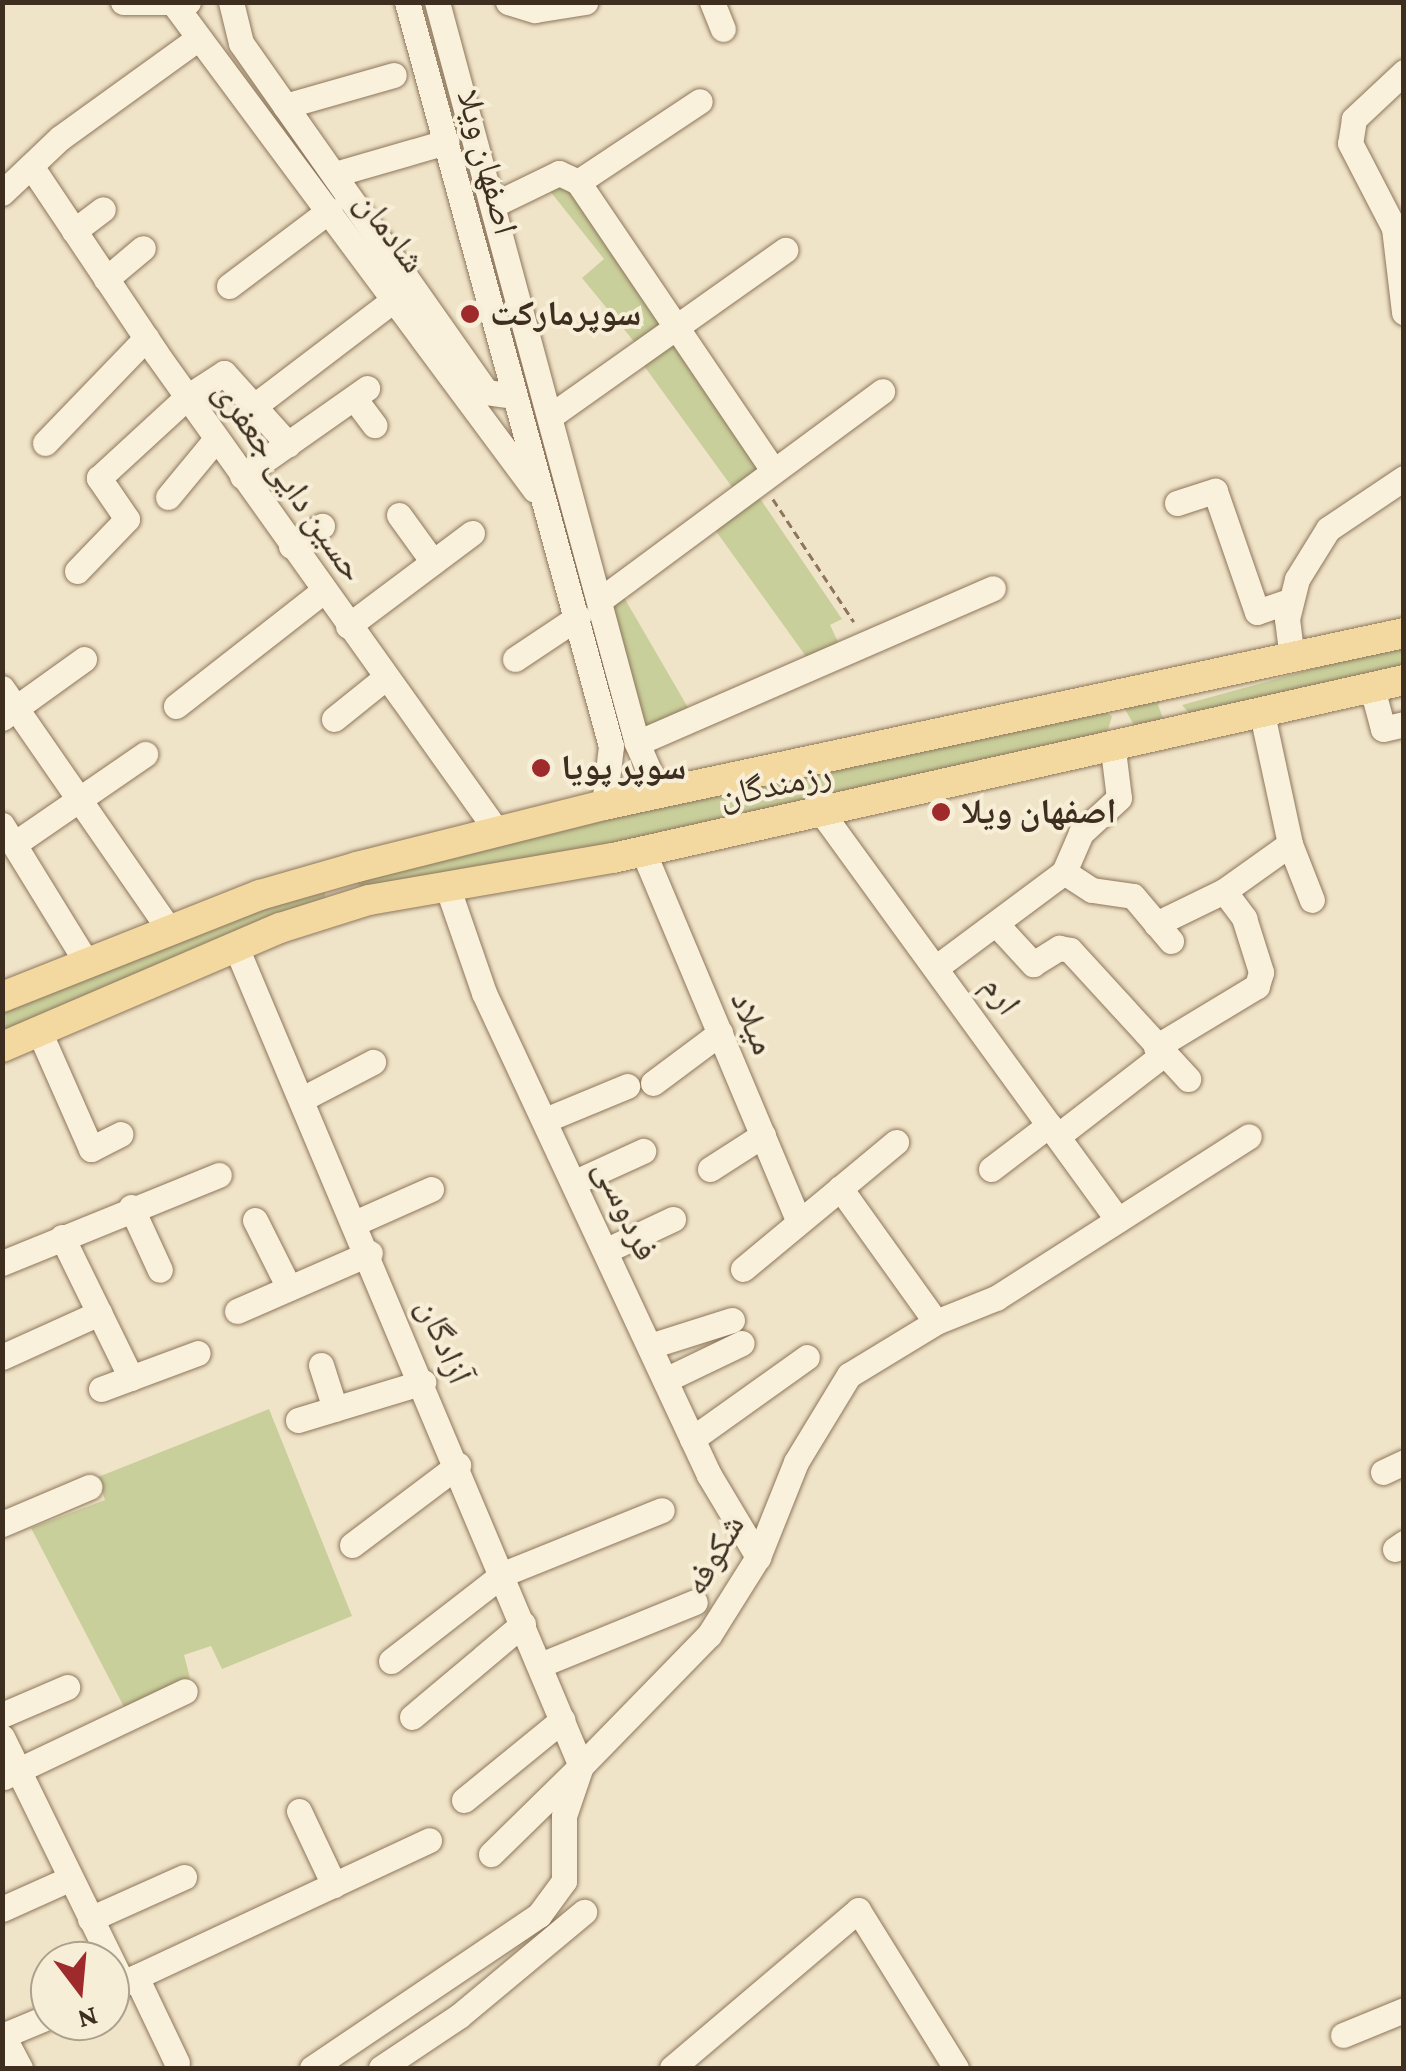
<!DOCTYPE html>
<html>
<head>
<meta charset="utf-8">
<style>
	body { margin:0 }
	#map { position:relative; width:1406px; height:2071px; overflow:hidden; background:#f0e4c8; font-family:"Crimson Pro","Noto Naskh Arabic",serif }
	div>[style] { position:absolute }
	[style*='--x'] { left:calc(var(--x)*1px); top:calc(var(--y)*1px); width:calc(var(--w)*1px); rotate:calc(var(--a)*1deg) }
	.green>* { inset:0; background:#c9cf9b; transform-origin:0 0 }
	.path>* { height:2.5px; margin-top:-1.25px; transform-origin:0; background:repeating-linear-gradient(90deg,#8d765c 0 8px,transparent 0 13px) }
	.roads { filter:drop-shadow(0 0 2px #8d765c) drop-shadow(0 0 2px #8d765c) }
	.minor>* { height:25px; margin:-12.5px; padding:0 12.5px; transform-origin:12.5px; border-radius:12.5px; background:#faf1dc }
	.major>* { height:30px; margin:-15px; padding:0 15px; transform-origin:15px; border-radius:15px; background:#f3d9a0 }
	.dots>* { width:28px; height:28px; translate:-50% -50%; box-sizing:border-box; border:5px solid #f7eed8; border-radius:50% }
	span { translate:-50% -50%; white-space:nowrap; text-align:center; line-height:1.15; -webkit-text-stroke:8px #f7eed8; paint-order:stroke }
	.street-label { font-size:35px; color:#3d2e20 }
	.poi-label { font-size:35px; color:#3d2e20; font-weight:700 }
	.left { translate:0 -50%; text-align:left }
	.frame { position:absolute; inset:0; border:5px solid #3d2e20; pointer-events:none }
	.north { position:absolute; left:30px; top:1941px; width:100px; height:100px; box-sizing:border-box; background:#f7eed8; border:2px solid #ada18e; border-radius:50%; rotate:164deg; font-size:28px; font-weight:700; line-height:40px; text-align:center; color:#3d2e20 }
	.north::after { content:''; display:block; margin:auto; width:35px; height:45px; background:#9e2a2b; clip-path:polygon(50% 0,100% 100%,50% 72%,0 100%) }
</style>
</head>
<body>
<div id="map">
	<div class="green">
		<div style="clip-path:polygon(558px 180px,574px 189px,662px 325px,636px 344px,582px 278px,604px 259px,546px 186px)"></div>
		<div style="left:671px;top:340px;width:155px;height:37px;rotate:54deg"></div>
		<div style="clip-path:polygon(759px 497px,842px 619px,830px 625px,841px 648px,810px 662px,713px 527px)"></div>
		<div style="clip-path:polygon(622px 594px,690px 711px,644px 731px,609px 604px)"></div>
		<div style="clip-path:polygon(1403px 644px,1403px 671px,1194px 719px,1182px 705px)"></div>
		<div style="clip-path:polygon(1164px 694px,1158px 705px,1167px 728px,1135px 727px,1122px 704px)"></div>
		<div style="clip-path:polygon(1105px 712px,1112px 716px,1107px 733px,1013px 756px,473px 874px,364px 888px,356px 883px,569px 824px)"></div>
		<div style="clip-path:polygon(325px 891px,325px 900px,3px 1034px,3px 1006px,253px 908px)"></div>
		<div style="clip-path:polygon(269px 1409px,352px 1616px,222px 1669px,211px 1646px,184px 1655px,190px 1678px,124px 1707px,31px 1528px,105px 1500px,98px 1477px)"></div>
	</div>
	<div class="path">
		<div style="--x:773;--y:499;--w:147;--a:56.6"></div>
	</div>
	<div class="roads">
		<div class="minor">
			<div style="--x:123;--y:2;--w:65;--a:0"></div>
			<div style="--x:231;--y:2;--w:42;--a:76.3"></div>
			<div style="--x:241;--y:43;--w:426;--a:54.9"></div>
			<div style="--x:486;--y:392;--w:29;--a:8"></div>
			<div style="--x:407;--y:2;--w:771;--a:74.67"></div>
			<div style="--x:611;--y:746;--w:59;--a:96.8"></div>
			<div style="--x:437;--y:2;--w:768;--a:74.9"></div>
			<div style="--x:637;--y:743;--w:56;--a:66.7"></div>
			<div style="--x:508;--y:2;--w:28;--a:17"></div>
			<div style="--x:535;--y:10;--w:51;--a:-9.1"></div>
			<div style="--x:712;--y:2;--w:29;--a:68"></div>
			<div style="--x:174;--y:4;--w:605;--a:53.4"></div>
			<div style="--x:1404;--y:72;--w:69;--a:136.8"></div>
			<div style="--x:1354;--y:119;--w:24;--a:99"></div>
			<div style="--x:1350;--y:143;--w:96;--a:62.6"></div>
			<div style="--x:1394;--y:228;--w:85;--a:83.2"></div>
			<div style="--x:285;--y:106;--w:113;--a:-15.9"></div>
			<div style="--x:31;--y:166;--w:225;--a:56.2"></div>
			<div style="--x:156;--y:353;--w:587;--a:54.5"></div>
			<div style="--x:335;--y:174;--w:116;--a:-16.1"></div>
			<div style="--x:578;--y:182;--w:348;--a:55.9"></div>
			<div style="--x:578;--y:182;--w:146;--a:-33.6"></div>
			<div style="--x:2;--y:193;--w:80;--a:-43.5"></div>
			<div style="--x:60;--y:138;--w:168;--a:-35.8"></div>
			<div style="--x:495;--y:204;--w:71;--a:-25.8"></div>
			<div style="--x:559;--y:173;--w:21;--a:25"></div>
			<div style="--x:74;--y:231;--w:36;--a:-37"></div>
			<div style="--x:106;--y:279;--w:48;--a:-40"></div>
			<div style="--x:229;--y:286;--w:126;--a:-37"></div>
			<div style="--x:354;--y:398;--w:34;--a:53"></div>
			<div style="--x:253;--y:407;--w:180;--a:-37.3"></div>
			<div style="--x:552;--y:415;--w:286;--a:-35.3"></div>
			<div style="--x:45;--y:443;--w:146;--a:-46.1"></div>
			<div style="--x:242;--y:476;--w:153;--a:-35.1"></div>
			<div style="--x:168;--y:497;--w:75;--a:-50.4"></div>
			<div style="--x:1177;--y:503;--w:40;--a:-18"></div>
			<div style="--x:1215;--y:491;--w:128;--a:70.9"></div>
			<div style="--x:1257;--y:612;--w:36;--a:-19"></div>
			<div style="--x:399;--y:515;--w:58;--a:54.1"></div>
			<div style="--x:291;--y:546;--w:37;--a:-33"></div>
			<div style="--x:77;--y:571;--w:72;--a:-46.1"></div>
			<div style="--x:127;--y:519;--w:50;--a:-124.3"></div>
			<div style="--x:99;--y:478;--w:120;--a:-42.6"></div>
			<div style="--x:187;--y:397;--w:44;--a:-33"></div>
			<div style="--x:224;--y:373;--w:96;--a:48"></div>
			<div style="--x:600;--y:600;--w:351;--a:-36.5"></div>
			<div style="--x:348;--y:626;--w:155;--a:-36.9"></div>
			<div style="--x:515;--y:659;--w:76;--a:-33.7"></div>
			<div style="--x:1292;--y:659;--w:40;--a:-97.1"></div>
			<div style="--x:1287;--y:619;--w:41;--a:-76"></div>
			<div style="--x:1297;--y:579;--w:59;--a:-58.2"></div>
			<div style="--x:1328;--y:529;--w:92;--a:-33.9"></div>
			<div style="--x:2;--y:688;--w:295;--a:55.3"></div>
			<div style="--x:1372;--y:688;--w:42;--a:75"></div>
			<div style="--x:1383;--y:729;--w:22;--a:-13"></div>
			<div style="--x:176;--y:706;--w:187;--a:-38"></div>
			<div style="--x:1262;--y:714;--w:133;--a:77.8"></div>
			<div style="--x:1290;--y:844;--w:60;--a:68.6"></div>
			<div style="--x:2;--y:718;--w:101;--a:-35.7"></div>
			<div style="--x:334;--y:719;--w:65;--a:-38.8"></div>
			<div style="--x:637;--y:743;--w:388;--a:-23.5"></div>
			<div style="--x:1113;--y:750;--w:48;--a:82.9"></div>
			<div style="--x:1119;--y:798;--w:52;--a:137.4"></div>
			<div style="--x:1081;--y:833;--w:43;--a:113.6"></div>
			<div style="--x:1064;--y:872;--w:33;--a:33"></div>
			<div style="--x:1092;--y:890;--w:41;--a:8.3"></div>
			<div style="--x:1133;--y:896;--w:59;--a:49.8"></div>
			<div style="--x:822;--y:813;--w:503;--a:53.97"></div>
			<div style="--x:2;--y:825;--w:162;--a:58.4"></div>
			<div style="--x:20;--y:840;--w:152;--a:-34.5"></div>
			<div style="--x:643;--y:851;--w:402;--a:67.2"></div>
			<div style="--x:447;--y:886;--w:113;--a:70.9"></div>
			<div style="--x:484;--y:993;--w:532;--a:64.98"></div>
			<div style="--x:709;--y:1475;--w:96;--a:59.1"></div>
			<div style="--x:1224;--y:891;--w:81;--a:-35.5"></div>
			<div style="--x:1156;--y:924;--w:76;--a:-25.9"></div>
			<div style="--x:1224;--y:891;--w:34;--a:53"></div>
			<div style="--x:1244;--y:918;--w:57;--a:72.5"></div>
			<div style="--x:1261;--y:972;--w:15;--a:106"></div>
			<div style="--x:1257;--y:986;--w:118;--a:148.9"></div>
			<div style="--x:998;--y:926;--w:52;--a:47.4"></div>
			<div style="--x:1033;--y:964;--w:31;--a:-32"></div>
			<div style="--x:1059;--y:948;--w:11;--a:10"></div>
			<div style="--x:1070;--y:950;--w:175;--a:47.5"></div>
			<div style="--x:236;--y:947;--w:889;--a:67.16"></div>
			<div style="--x:581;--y:1766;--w:126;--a:135.6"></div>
			<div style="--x:938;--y:966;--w:157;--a:-36.7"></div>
			<div style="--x:39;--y:1031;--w:129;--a:66.2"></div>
			<div style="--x:91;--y:1149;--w:33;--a:-27"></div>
			<div style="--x:653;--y:1083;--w:84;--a:-36.7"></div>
			<div style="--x:304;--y:1098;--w:78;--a:-27.6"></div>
			<div style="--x:545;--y:1120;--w:89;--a:-22.5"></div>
			<div style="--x:1059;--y:1135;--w:134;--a:-37.7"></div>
			<div style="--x:710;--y:1169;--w:63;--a:-32.7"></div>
			<div style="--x:991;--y:1169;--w:73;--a:-37.2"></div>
			<div style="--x:575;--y:1182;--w:75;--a:-24.5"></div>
			<div style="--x:840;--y:1188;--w:165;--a:54.4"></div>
			<div style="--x:131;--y:1207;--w:69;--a:65.3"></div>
			<div style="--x:255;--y:1220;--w:76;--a:63.4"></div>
			<div style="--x:357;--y:1222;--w:81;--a:-24"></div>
			<div style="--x:62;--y:1237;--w:157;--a:63.9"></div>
			<div style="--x:607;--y:1250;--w:73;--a:-25.2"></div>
			<div style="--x:2;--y:1263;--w:234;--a:-22.1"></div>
			<div style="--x:743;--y:1269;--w:199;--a:-39.7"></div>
			<div style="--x:237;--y:1311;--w:145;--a:-23.6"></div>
			<div style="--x:650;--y:1346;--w:86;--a:-17.6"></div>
			<div style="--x:2;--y:1357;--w:107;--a:-24.4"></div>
			<div style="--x:321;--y:1365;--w:46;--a:72.3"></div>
			<div style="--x:665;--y:1380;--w:85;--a:-25.7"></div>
			<div style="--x:101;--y:1389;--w:103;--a:-20.4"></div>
			<div style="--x:298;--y:1420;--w:131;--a:-16.9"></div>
			<div style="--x:692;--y:1439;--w:141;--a:-35.5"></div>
			<div style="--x:1383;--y:1472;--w:23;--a:-25"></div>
			<div style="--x:2;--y:1524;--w:95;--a:-23"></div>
			<div style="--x:352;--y:1545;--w:133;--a:-37"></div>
			<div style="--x:1395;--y:1549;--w:11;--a:-34"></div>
			<div style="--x:391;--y:1661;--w:142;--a:-37.8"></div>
			<div style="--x:503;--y:1574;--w:171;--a:-21.9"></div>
			<div style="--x:540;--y:1665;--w:167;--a:-22.1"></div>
			<div style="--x:2;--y:1715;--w:71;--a:-23.3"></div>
			<div style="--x:412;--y:1717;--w:145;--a:-40"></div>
			<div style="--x:2;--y:1737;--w:275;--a:63.9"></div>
			<div style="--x:4;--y:1777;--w:200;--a:-25.4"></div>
			<div style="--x:464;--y:1800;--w:127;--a:-39.2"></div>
			<div style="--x:299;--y:1811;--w:82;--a:64.7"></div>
			<div style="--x:2;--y:1909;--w:73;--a:-24.1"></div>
			<div style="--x:90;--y:1919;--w:103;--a:-24.1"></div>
			<div style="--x:136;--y:1977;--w:95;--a:64.5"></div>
			<div style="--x:110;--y:1989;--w:352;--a:-25"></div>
			<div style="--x:1343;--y:2035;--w:66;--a:-22.3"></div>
			<div style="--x:2;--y:2036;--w:52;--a:-22.6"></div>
			<div style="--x:3;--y:2036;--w:36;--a:62"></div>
			<div style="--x:312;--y:2068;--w:274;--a:-34"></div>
			<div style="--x:539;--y:1915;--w:42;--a:-53.7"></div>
			<div style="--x:564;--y:1881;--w:65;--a:-90"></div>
			<div style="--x:564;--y:1816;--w:53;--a:-71.2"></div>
			<div style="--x:581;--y:1766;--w:183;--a:-45.7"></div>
			<div style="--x:709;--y:1635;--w:92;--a:-57.9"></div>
			<div style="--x:758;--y:1557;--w:102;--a:-68.2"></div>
			<div style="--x:796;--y:1462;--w:102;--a:-58.7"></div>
			<div style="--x:849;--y:1375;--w:102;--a:-31.3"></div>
			<div style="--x:936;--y:1322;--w:65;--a:-21.8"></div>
			<div style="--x:996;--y:1298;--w:300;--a:-32.6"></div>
			<div style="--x:381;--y:2068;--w:94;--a:-33.7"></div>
			<div style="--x:459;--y:2016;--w:163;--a:-39.8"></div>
			<div style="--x:672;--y:2068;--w:244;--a:-40.3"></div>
			<div style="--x:858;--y:1910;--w:186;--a:58.2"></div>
		</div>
		<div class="major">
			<div style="--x:2;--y:997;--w:277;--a:-21.6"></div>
			<div style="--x:260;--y:895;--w:101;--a:-16.1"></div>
			<div style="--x:357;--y:867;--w:255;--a:-14.1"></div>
			<div style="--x:604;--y:805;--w:818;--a:-12.13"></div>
			<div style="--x:2;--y:1047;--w:302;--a:-23.2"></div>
			<div style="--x:280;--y:928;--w:93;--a:-17.5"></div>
			<div style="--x:369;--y:900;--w:248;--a:-9.8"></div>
			<div style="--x:613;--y:858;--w:811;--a:-12.68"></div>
		</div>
	</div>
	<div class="dots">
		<div style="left:470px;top:314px;background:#9e2a2b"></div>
		<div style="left:541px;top:768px;background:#9e2a2b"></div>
		<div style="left:941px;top:812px;background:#9e2a2b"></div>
	</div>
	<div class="street-label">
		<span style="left:487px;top:162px;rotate:75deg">اصفهان ویلا</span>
		<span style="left:390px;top:232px;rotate:53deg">شادمان</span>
		<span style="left:289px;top:481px;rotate:55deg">حسین دایی جعفری</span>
		<span style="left:775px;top:785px;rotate:-12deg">رزمندگان</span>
		<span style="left:1001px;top:995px;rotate:55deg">ارم</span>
		<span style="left:753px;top:1023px;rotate:67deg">میلاد</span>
		<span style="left:626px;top:1210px;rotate:65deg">فردوسی</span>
		<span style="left:444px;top:1341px;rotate:67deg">آزادگان</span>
		<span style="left:714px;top:1555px;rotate:-60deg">شکوفه</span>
	</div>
	<div class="poi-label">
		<span class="left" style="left:490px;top:314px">سوپرمارکت</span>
		<span class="left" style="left:561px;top:768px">سوپر پویا</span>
		<span class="left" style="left:961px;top:812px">اصفهان ویلا</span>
	</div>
	<div class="frame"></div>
	<div class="north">N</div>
</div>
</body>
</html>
